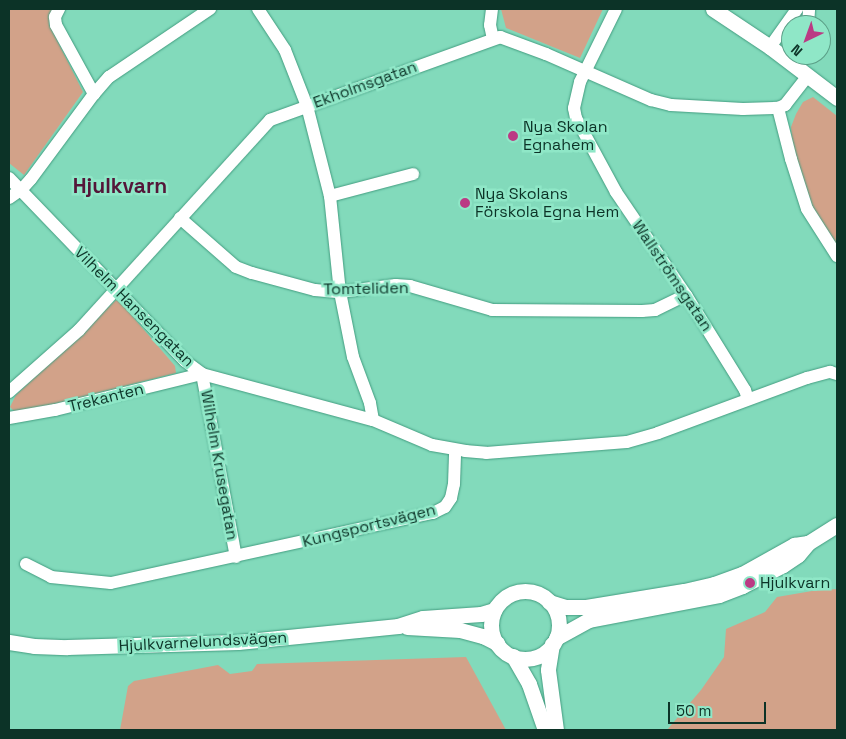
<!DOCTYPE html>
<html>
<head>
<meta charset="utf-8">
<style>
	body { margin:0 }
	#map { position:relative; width:846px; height:739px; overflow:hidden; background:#82dabb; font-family:"Space Grotesk",sans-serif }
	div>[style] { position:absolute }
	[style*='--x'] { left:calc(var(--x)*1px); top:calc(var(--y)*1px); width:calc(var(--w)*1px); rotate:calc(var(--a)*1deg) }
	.green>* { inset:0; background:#d2a289 }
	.roads { filter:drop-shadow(0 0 1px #439d80) drop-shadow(0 0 1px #439d80) }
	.minor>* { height:12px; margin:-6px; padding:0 6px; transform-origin:6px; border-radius:6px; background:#fff }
	.tertiary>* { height:15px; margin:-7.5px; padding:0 7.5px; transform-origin:7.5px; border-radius:7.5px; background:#fff }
	.tertiary>.ring { margin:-7.5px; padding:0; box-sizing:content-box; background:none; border:15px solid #fff; border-radius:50% }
	.dots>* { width:14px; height:14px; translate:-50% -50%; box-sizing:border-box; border:2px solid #8fe7c7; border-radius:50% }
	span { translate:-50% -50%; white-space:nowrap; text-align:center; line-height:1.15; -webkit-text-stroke:5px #8fe7c7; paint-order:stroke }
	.street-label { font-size:16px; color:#0c3327 }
	.poi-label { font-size:16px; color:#0c3327 }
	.left { translate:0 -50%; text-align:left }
	.district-label { font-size:21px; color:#541639; font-weight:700 }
	.frame { position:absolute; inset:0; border:10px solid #0c3327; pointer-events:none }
	.north { position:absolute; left:781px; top:15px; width:50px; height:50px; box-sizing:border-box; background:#8fe7c7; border:1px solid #5b9f87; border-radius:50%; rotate:222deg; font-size:14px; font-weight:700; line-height:20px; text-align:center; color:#0c3327 }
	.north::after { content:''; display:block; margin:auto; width:18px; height:22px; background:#bb3a84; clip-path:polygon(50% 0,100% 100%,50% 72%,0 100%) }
	.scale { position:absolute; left:668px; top:702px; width:98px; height:22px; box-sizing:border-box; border:2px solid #0c3327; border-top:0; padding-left:6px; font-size:15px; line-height:18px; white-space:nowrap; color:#0c3327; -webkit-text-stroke:4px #8fe7c7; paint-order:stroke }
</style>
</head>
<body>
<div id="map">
	<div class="green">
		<div style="clip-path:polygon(9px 9px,55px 9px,49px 24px,83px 92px,24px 175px,9px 163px)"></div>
		<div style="clip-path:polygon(501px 9px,603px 9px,580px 58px,506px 28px)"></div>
		<div style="clip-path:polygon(813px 97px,837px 116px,837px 245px,813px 208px,796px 156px,792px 138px,791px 127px,796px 114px,803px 102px)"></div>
		<div style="clip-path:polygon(116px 300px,121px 303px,175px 366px,176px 373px,30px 410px,14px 411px,10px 407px,16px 395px)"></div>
		<div style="clip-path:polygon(837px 589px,837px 730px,667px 730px,701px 690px,724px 657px,726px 629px,765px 612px,777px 597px,812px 591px)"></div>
		<div style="clip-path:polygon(466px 657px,506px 730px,120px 730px,128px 686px,134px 681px,218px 665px,230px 674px,252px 671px,257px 664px)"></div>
	</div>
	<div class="roads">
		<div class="minor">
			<div style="--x:59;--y:9;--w:9;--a:117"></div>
			<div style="--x:55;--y:17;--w:8;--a:83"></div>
			<div style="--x:56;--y:25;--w:79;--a:61.2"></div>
			<div style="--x:258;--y:9;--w:49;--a:56.6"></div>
			<div style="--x:285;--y:50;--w:60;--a:68.6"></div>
			<div style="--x:307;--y:106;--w:93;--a:75.7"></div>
			<div style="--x:330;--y:196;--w:97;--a:84.1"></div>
			<div style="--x:340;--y:292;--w:66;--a:78.7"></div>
			<div style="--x:353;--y:357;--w:49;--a:69.7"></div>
			<div style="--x:370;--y:403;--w:17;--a:80"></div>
			<div style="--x:492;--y:9;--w:16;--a:97"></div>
			<div style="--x:490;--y:25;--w:14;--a:78"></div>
			<div style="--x:616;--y:9;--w:81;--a:116.3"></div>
			<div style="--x:580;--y:82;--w:27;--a:103"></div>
			<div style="--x:574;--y:108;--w:10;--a:79"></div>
			<div style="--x:576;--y:118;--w:84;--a:61.6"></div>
			<div style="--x:616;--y:192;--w:125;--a:55.8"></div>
			<div style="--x:686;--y:295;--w:112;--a:58.2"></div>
			<div style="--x:745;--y:390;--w:9;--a:72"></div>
			<div style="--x:808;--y:25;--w:16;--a:-86"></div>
			<div style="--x:770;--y:47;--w:47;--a:-54.6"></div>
			<div style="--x:778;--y:108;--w:53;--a:75.7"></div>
			<div style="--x:791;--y:159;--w:52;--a:72.3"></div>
			<div style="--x:807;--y:209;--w:56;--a:57.4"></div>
			<div style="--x:9;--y:178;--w:254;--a:46.1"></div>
			<div style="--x:185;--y:361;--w:21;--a:37"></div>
			<div style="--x:202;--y:374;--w:177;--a:15.1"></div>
			<div style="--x:373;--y:420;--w:64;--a:23"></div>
			<div style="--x:432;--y:445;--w:34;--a:10"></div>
			<div style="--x:465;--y:451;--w:21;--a:5"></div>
			<div style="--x:486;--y:453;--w:141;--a:-4.5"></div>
			<div style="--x:627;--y:442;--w:32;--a:-16"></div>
			<div style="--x:658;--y:433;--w:159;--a:-20.3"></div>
			<div style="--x:807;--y:378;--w:24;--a:-15"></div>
			<div style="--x:830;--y:372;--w:7;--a:16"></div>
			<div style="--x:330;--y:196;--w:86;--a:-14.8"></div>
			<div style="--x:9;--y:198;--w:16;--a:-35"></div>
			<div style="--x:22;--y:189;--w:13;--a:-48"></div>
			<div style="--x:31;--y:179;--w:106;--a:-53.5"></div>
			<div style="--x:94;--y:94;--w:23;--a:-49"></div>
			<div style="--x:109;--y:77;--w:122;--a:-34"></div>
			<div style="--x:180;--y:218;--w:74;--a:41.2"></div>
			<div style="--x:236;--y:267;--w:17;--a:21"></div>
			<div style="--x:252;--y:273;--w:65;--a:15.1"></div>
			<div style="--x:315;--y:290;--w:25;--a:5"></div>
			<div style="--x:340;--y:292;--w:56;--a:-7.1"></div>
			<div style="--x:396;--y:285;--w:14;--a:4"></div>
			<div style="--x:410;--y:286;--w:85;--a:16.3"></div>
			<div style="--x:492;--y:310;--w:150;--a:0.4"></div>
			<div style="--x:642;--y:311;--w:13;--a:-4"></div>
			<div style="--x:655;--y:310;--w:34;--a:-26"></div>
			<div style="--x:9;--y:392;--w:94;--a:-41.5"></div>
			<div style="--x:79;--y:330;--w:284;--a:-47.7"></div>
			<div style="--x:270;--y:120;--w:245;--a:-19.8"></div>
			<div style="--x:500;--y:37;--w:49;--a:20.3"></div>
			<div style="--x:546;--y:54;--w:115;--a:23.7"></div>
			<div style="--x:651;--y:100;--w:21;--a:14"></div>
			<div style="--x:671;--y:105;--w:72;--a:3.2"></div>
			<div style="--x:743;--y:109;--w:35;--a:-2"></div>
			<div style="--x:778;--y:108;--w:8;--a:-23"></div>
			<div style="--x:785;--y:105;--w:37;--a:-52"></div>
			<div style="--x:9;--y:418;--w:47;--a:-9.9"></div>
			<div style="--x:55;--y:410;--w:151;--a:-13.8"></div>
			<div style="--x:202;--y:374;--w:186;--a:79.5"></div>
			<div style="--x:26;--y:564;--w:28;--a:27"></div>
			<div style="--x:51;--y:577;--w:60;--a:5.7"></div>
			<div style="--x:111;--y:583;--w:330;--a:-12.3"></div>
			<div style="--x:433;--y:513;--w:13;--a:-27"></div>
			<div style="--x:445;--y:507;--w:11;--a:-56"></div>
			<div style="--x:451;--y:498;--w:14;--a:-78"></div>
			<div style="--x:454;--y:484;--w:34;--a:-88"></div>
		</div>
		<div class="tertiary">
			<div style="--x:713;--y:9;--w:69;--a:33.7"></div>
			<div style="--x:770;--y:47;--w:84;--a:37.3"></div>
			<div class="ring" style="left:491px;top:591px;width:53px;height:53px"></div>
			<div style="--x:549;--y:602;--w:17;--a:17"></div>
			<div style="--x:565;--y:607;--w:21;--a:0"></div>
			<div style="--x:586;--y:607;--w:99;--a:-9.3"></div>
			<div style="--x:684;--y:591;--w:31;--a:-13"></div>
			<div style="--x:714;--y:584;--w:30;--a:-20"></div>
			<div style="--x:742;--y:574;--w:60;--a:-29.1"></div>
			<div style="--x:794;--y:545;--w:14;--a:-8"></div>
			<div style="--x:407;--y:627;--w:53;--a:3.2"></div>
			<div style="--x:460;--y:630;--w:24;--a:15"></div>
			<div style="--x:483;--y:636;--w:16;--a:27"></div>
			<div style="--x:556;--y:638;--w:38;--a:-29"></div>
			<div style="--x:589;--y:620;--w:132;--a:-10.9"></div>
			<div style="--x:719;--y:595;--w:25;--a:-21"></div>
			<div style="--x:742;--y:586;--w:46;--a:-27.1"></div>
			<div style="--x:783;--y:565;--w:18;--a:-34"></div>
			<div style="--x:798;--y:555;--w:16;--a:-50"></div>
			<div style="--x:808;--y:543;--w:34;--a:-32"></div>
			<div style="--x:9;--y:642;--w:25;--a:9"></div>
			<div style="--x:34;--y:646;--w:33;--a:2"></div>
			<div style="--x:67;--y:647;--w:171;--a:-1.7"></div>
			<div style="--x:238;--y:642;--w:161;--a:-5.7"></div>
			<div style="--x:398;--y:626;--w:26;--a:-18"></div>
			<div style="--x:423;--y:618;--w:58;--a:-3.9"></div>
			<div style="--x:481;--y:614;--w:14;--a:-17"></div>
			<div style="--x:552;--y:644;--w:26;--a:99"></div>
			<div style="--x:548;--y:670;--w:61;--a:82.4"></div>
			<div style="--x:513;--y:656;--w:32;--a:60"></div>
			<div style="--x:529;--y:684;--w:49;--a:70.8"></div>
		</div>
	</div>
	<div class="dots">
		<div style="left:513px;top:136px;background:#bb3a84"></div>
		<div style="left:465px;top:203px;background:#bb3a84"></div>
		<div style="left:750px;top:583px;background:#bb3a84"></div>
	</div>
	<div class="street-label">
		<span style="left:365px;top:85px;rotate:-20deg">Ekholmsgatan</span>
		<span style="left:672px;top:276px;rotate:56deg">Wallströmsgatan</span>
		<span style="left:366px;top:289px;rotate:-1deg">Tomteliden</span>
		<span style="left:134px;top:307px;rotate:45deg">Vilhelm Hansengatan</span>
		<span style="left:106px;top:398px;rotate:-14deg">Trekanten</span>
		<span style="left:219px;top:465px;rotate:80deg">Wilhelm Krusegatan</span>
		<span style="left:369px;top:526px;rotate:-14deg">Kungsportsvägen</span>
		<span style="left:203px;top:642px;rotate:-3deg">Hjulkvarnelundsvägen</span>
	</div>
	<div class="poi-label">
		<span class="left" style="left:523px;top:136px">Nya Skolan<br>Egnahem</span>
		<span class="left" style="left:475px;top:203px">Nya Skolans<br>Förskola Egna Hem</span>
		<span class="left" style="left:760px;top:583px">Hjulkvarn</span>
	</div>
	<div class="district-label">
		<span style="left:120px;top:186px">Hjulkvarn</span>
	</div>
	<div class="frame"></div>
	<div class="north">N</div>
	<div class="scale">50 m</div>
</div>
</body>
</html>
